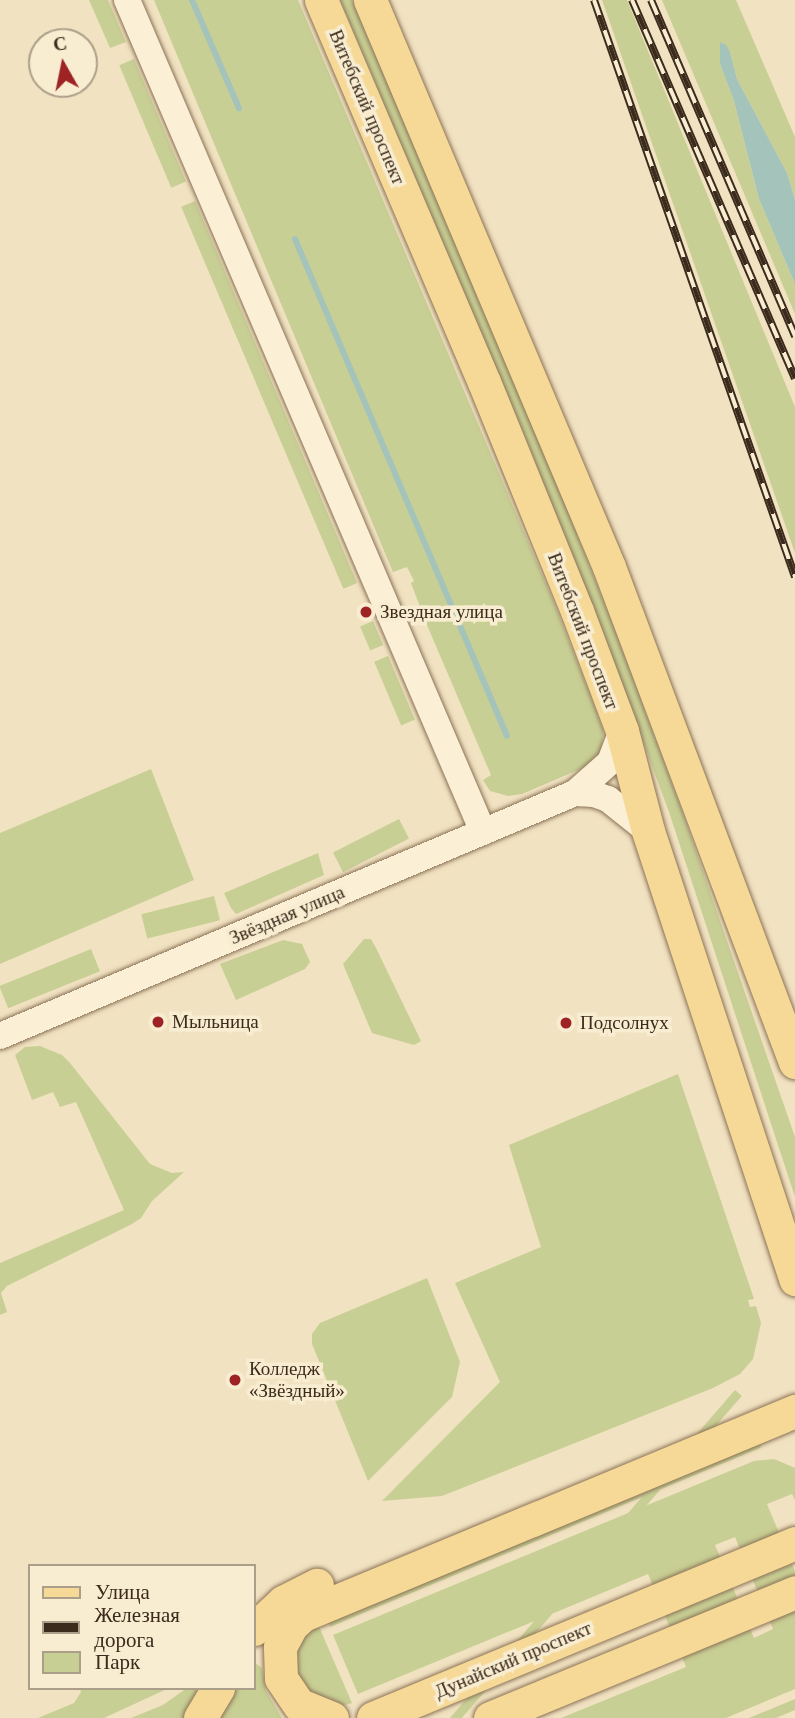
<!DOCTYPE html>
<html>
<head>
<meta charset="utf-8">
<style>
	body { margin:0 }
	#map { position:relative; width:795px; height:1718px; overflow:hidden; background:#f1e2c1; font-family:Georgia,serif }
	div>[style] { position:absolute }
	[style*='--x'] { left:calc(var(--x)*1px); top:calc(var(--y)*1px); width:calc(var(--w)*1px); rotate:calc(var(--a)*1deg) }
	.green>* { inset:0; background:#c8cf94; transform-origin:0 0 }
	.water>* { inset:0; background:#a4c3ba }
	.stream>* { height:6px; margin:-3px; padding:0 3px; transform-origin:3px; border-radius:3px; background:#a4c3ba }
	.roads { filter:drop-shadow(0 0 2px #8b7357) drop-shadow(0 0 2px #8b7357) }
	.minor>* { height:26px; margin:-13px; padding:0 13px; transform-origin:13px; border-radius:13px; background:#fbefd5 }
	.major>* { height:33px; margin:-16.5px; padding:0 16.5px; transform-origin:16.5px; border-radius:16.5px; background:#f6d996 }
	.rail>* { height:8px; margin-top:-4px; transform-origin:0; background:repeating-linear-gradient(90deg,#f8ecd1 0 16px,#3a2b1c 0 32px); box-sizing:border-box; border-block:2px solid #3a2b1c }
	.dots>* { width:19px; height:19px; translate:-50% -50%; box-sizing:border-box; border:4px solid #f8ecd1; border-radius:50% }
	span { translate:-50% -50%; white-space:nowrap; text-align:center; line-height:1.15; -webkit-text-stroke:7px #f8ecd1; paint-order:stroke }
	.street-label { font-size:19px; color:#3a2b1c }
	.poi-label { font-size:19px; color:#3a2b1c }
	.left { translate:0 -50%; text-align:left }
	.legend { position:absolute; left:28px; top:1564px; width:228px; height:126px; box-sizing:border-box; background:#f8ecd1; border:2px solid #ac9f89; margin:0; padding:9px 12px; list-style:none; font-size:21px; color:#3a2b1c }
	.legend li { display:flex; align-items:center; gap:14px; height:35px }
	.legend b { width:35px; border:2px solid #ac9f89 }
	.north { position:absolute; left:28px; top:28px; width:70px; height:70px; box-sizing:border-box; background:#f8ecd1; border:2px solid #ac9f89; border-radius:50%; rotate:351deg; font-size:19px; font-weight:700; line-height:28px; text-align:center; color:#3a2b1c }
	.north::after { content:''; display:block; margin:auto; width:24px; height:32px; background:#9e2324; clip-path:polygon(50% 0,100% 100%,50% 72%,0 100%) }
</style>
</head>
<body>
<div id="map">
	<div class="green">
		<div style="clip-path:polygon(89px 0,108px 0,126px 42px,110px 48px)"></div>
		<div style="clip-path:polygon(154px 0,298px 0,552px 598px,595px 708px,603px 730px,602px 749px,598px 757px,585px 767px,522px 794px,508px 796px,490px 791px,483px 780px,491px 775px,427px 625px,411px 583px,414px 581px,407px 567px,393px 572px)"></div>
		<div style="clip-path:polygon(340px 0,352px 0,534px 427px,612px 622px,681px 808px,795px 1137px,795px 1197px,669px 812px,600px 625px,523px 432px)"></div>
		<div style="clip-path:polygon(602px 0,627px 0,795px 407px,795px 553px)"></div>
		<div style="clip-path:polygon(662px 0,736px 0,795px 137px,795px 200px,787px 173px,737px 79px,730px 52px,720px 64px,734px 101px,759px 199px,795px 284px,795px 314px)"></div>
		<div style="left:134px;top:59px;width:133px;height:16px;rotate:67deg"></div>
		<div style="left:195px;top:201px;width:415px;height:15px;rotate:67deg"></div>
		<div style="left:373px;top:621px;width:26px;height:14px;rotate:67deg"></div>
		<div style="left:388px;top:656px;width:69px;height:15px;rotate:67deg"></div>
		<div style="clip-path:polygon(151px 769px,194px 880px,0 964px,0 833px)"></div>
		<div style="left:399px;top:819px;width:22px;height:74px;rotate:63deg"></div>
		<div style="clip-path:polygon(318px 853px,324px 875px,236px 914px,231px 908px,224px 893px)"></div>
		<div style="left:214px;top:896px;width:25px;height:75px;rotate:76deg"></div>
		<div style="clip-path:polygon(364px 939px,371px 939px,376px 948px,421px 1041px,414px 1045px,372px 1033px,343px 964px)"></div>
		<div style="clip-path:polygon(283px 940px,302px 944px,310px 962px,305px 969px,236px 1000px,220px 964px)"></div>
		<div style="left:91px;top:949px;width:24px;height:99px;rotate:68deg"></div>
		<div style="clip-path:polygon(40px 1046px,62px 1055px,70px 1063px,150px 1164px,172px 1173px,184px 1172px,152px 1201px,141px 1218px,132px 1224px,7px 1286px,1px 1293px,7px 1312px,0 1315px,0 1263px,124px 1210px,76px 1102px,60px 1107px,53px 1092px,32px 1100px,15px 1055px,25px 1047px)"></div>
		<div style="clip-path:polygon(678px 1074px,754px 1299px,748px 1300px,750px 1307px,756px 1306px,761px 1323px,753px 1359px,740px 1374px,713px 1388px,442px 1496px,382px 1501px,500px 1382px,455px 1283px,541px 1247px,509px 1145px)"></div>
		<div style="clip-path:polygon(427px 1278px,460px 1362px,452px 1397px,368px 1481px,312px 1344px,312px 1334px,320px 1323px)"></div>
		<div style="left:735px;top:1390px;width:9px;height:464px;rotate:41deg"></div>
		<div style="clip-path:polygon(763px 1440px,760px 1448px,330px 1627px,326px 1618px)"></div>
		<div style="clip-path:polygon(evenodd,774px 1459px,795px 1468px,795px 1500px,792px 1494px,767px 1504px,795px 1571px,795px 1689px,726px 1718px,561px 1718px,686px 1667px,648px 1574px,358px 1694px,333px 1635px,754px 1461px,774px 1459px,735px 1537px,773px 1629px,754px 1638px,715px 1545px,735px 1537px)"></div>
		<div style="clip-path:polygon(317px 1622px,352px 1703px,342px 1706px,300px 1691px,292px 1650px)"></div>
		<div style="clip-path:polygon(254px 1662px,262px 1668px,266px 1691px,282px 1718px,213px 1718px,231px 1688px,254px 1688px)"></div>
		<div style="clip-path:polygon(80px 1688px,169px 1688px,104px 1718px,38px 1718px,74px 1703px,81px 1692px)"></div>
		<div style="clip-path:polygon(187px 1688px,205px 1688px,186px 1718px,131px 1718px,163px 1705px)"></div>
		<div style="clip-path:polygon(795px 1699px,795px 1710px,776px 1718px,749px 1718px)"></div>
	</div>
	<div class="water">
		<div style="clip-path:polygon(720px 42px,726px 45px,730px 52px,737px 79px,787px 173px,795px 200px,795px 284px,759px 199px,734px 101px,720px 64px)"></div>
	</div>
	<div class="stream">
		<div style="--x:192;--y:0;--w:118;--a:66.5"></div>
		<div style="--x:295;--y:239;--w:540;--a:66.9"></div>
	</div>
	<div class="roads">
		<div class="minor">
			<div style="--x:127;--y:0;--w:905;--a:66.83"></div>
			<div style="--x:575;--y:793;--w:19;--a:3"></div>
			<div style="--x:594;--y:794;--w:15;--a:20"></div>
			<div style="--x:608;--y:799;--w:51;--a:38.7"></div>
			<div style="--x:0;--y:1036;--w:624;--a:-22.91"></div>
			<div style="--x:575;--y:793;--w:47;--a:-41.5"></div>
			<div style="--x:610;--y:762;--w:33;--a:-69"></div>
		</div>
		<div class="major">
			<div style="--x:321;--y:0;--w:415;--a:66.9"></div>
			<div style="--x:484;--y:382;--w:247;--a:67.9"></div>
			<div style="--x:577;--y:611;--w:128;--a:69.4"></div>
			<div style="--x:622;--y:731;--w:103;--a:75.4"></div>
			<div style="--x:648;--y:831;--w:472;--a:71.8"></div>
			<div style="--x:370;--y:0;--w:615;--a:67.14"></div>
			<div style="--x:609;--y:567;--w:529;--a:69.41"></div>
			<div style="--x:254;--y:1629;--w:40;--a:-43"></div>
			<div style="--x:283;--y:1602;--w:38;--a:-27"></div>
			<div style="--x:200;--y:1718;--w:35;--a:-59"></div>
			<div style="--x:332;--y:1718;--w:35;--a:-158"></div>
			<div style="--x:299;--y:1705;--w:32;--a:-124"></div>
			<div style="--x:281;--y:1678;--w:31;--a:-92"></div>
			<div style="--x:280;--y:1647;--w:24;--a:-62"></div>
			<div style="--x:291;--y:1626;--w:16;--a:-43"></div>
			<div style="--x:303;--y:1615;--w:533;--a:-22.52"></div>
			<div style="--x:373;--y:1718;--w:457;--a:-22.5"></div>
			<div style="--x:490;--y:1718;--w:330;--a:-22.4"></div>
		</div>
	</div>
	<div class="rail">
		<div style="--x:594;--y:0;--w:611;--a:70.79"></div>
		<div style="--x:632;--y:0;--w:412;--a:66.7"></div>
		<div style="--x:651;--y:0;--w:366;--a:66.8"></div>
	</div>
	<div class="dots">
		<div style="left:366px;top:612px;background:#9e2324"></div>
		<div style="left:158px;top:1022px;background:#9e2324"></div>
		<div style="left:566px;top:1023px;background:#9e2324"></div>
		<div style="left:235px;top:1380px;background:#9e2324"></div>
	</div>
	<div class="street-label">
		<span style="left:367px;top:107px;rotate:67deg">Витебский проспект</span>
		<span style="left:583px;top:631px;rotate:69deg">Витебский проспект</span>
		<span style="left:287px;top:915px;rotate:-23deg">Звёздная улица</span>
		<span style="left:513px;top:1660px;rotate:-23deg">Дунайский проспект</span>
	</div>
	<div class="poi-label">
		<span class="left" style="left:380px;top:612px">Звездная улица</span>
		<span class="left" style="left:172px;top:1022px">Мыльница</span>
		<span class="left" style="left:580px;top:1023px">Подсолнух</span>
		<span class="left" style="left:249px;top:1380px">Колледж<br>«Звёздный»</span>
	</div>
	<ul class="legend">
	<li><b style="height:9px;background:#f6d996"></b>Улица</li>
	<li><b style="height:9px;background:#3a2b1c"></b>Железная дорога</li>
	<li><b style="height:19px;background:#c8cf94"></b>Парк</li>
	</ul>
	<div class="north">С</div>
</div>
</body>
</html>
